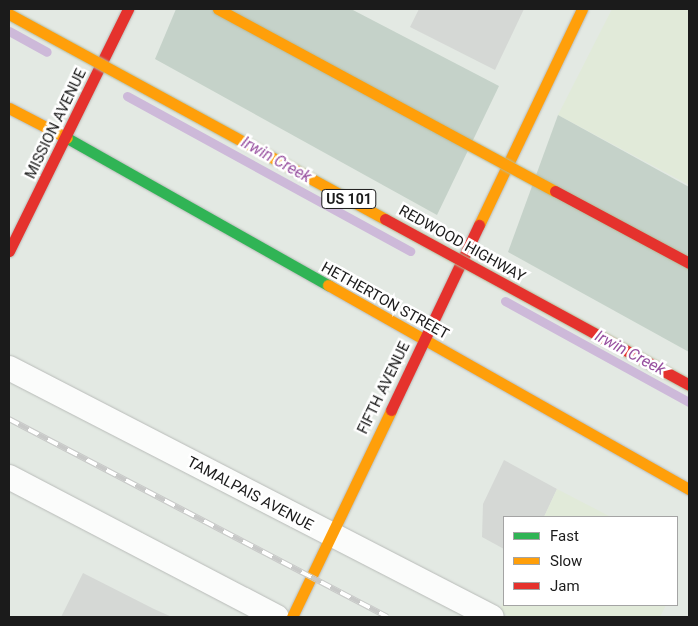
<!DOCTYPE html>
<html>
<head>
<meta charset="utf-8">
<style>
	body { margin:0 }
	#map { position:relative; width:698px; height:626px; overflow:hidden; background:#e3e9e3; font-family:Roboto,sans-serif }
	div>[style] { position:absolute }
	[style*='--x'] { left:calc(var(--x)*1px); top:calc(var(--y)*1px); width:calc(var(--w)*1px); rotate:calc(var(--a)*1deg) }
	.residential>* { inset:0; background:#d5d8d5 }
	.commercial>* { inset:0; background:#e1ead9 }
	.construction>* { inset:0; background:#c5d2c9 }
	.stream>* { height:9px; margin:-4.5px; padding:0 4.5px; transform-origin:4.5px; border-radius:4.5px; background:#cdb9d9 }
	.roads { filter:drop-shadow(0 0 1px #b8bbb8) drop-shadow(0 0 1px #b8bbb8) }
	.street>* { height:24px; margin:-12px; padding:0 12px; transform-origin:12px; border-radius:12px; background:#fbfcfb }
	.fast>* { height:11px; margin:-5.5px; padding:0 5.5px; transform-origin:5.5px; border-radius:5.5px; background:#30b455 }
	.slow>* { height:11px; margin:-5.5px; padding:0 5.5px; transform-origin:5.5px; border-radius:5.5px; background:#ff9f0a }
	.jam>* { height:11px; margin:-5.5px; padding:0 5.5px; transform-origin:5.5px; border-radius:5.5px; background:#e5322d }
	.rail>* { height:5.5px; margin-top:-2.75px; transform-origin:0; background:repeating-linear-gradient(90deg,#fff 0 11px,#c8c9c8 0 22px); box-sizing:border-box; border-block:1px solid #c8c9c8 }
	.bridges { filter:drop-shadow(0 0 1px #b6bb9c) drop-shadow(0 0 1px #b6bb9c) }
	.slow-bridge>* { height:11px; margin:-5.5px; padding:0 5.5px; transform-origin:5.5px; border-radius:5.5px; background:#ff9f0a }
	.jam-bridge>* { height:11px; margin:-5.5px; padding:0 5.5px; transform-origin:5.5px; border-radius:5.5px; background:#e5322d }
	span { translate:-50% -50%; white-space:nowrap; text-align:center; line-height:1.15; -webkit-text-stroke:5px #fff; paint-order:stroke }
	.shield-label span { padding:1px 4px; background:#fff; border:1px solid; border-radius:4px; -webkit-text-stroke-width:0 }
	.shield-label { font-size:14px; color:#1b1b1b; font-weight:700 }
	.street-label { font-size:15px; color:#1b1b1b }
	.water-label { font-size:16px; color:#9851a0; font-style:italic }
	.frame { position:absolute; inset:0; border:10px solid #1b1b1b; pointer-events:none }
	.legend { position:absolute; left:503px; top:516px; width:175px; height:90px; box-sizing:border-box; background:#fff; border:1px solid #a4a4a4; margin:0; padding:6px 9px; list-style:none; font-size:15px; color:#1b1b1b }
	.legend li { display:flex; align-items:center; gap:10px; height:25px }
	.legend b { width:25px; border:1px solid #a4a4a4 }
</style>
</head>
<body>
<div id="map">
	<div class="residential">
		<div style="clip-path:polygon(419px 9px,524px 9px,495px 70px,410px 27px)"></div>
		<div style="clip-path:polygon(504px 460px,557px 489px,544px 517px,504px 517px,504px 549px,482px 537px,483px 504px)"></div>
		<div style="clip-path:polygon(83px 573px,154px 609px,172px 617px,61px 617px)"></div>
	</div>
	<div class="commercial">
		<div style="clip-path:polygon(612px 9px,689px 9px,689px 185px,558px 115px)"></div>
		<div style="clip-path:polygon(557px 489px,611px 517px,544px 517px)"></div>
		<div style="clip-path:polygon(504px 600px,504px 605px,666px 605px,660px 617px,511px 617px,499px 612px)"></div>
	</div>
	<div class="construction">
		<div style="clip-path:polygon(176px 9px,351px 9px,499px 86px,437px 215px,155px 59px)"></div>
		<div style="clip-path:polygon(558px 115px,689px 187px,689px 352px,508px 252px)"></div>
	</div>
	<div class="stream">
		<div style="--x:9;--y:31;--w:43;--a:28.9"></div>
		<div style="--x:127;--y:96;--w:323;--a:28.7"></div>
		<div style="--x:505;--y:301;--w:210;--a:28.8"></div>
	</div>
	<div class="roads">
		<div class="street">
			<div style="--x:9;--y:368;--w:543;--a:27.27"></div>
			<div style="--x:9;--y:477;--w:302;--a:27.6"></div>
		</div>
		<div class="fast">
			<div style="--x:67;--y:138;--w:300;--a:29.4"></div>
		</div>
		<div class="slow">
			<div style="--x:9;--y:108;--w:65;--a:27.3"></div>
			<div style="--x:479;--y:225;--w:239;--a:-64.5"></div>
			<div style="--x:328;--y:285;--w:415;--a:29.5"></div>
			<div style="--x:292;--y:617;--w:229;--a:-64.4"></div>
		</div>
		<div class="jam">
			<div style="--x:9;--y:251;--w:270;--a:-63.8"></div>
			<div style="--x:391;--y:410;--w:205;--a:-64.6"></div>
		</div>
	</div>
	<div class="rail">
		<div style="--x:9;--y:419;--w:427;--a:27.6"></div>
	</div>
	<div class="bridges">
		<div class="slow-bridge">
			<div style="--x:218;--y:9;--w:383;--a:28.4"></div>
			<div style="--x:9;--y:14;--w:428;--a:28.6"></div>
		</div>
		<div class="jam-bridge">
			<div style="--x:555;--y:191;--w:152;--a:28.2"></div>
			<div style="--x:385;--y:219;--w:346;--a:28.6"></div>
		</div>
	</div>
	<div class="shield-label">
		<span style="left:349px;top:199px">US 101</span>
	</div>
	<div class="street-label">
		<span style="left:56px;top:124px;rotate:-64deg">MISSION AVENUE</span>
		<span style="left:462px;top:244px;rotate:29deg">REDWOOD HIGHWAY</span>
		<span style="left:385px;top:301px;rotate:29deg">HETHERTON STREET</span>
		<span style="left:384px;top:388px;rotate:-64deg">FIFTH AVENUE</span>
		<span style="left:250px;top:494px;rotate:28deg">TAMALPAIS AVENUE</span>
	</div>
	<div class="water-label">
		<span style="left:276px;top:160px;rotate:29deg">Irwin Creek</span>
		<span style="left:630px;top:353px;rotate:28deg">Irwin Creek</span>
	</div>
	<div class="frame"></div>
	<ul class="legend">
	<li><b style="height:6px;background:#30b455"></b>Fast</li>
	<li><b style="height:6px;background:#ff9f0a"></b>Slow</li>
	<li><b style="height:6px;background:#e5322d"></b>Jam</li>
	</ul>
</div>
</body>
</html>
